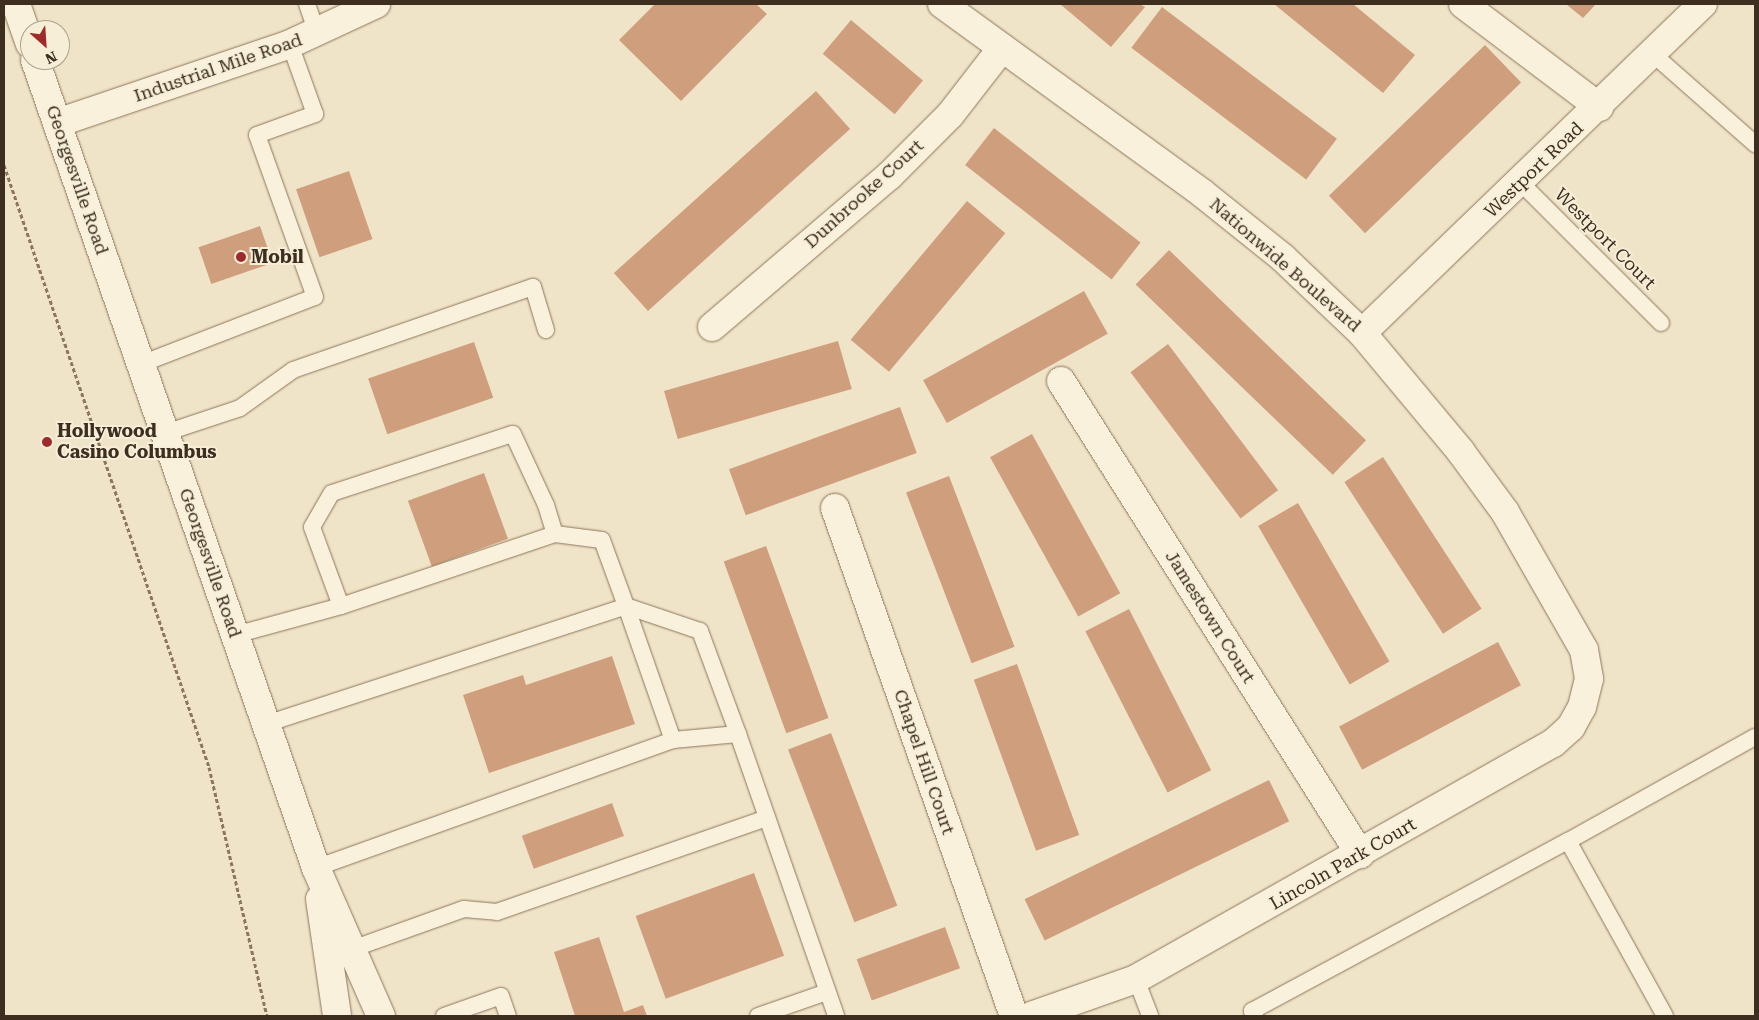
<!DOCTYPE html>
<html>
<head>
<meta charset="utf-8">
<style>
	body { margin:0 }
	#map { position:relative; width:1759px; height:1020px; overflow:hidden; background:#f0e4c8; font-family:"Roboto Serif",serif }
	div>[style] { position:absolute }
	[style*='--x'] { left:calc(var(--x)*1px); top:calc(var(--y)*1px); width:calc(var(--w)*1px); rotate:calc(var(--a)*1deg) }
	.building>* { inset:0; background:#cf9f7d; transform-origin:0 0 }
	.path>* { height:3px; margin-top:-1.5px; transform-origin:0; background:repeating-linear-gradient(90deg,#8d765c 0 4px,transparent 0 6.5px) }
	.roads { filter:drop-shadow(0 0 1px #8d765c) drop-shadow(0 0 1px #8d765c) }
	.service>* { height:16px; margin:-8px; padding:0 8px; transform-origin:8px; border-radius:8px; background:#faf1dc }
	.minor>* { height:28px; margin:-14px; padding:0 14px; transform-origin:14px; border-radius:14px; background:#faf1dc }
	.secondary>* { height:28px; margin:-14px; padding:0 14px; transform-origin:14px; border-radius:14px; background:#faf1dc }
	.dots>* { width:14px; height:14px; translate:-50% -50%; box-sizing:border-box; border:2px solid #f7eed8; border-radius:50% }
	span { translate:-50% -50%; white-space:nowrap; text-align:center; line-height:1.15; -webkit-text-stroke:4px #f7eed8; paint-order:stroke }
	.street-label { font-size:18px; color:#3d2e20 }
	.poi-label { font-size:18px; color:#3d2e20; font-weight:700 }
	.left { translate:0 -50%; text-align:left }
	.frame { position:absolute; inset:0; border:5px solid #3d2e20; pointer-events:none }
	.north { position:absolute; left:20px; top:20px; width:50px; height:50px; box-sizing:border-box; background:#f7eed8; border:1px solid #ada18e; border-radius:50%; rotate:154deg; font-size:14px; font-weight:700; line-height:20px; text-align:center; color:#3d2e20 }
	.north::after { content:''; display:block; margin:auto; width:18px; height:22px; background:#9e2a2b; clip-path:polygon(50% 0,100% 100%,50% 72%,0 100%) }
</style>
</head>
<body>
<div id="map">
	<div class="building">
		<div style="clip-path:polygon(655px 4px,756px 4px,767px 14px,681px 101px,619px 40px)"></div>
		<div style="clip-path:polygon(1060px 4px,1140px 4px,1145px 7px,1111px 47px)"></div>
		<div style="clip-path:polygon(1274px 4px,1353px 4px,1415px 55px,1383px 93px)"></div>
		<div style="clip-path:polygon(1566px 4px,1596px 4px,1583px 18px)"></div>
		<div style="left:1162px;top:7px;width:219px;height:51px;rotate:37deg"></div>
		<div style="left:851px;top:20px;width:94px;height:44px;rotate:40deg"></div>
		<div style="left:1485px;top:45px;width:52px;height:217px;rotate:46deg"></div>
		<div style="left:816px;top:91px;width:51px;height:272px;rotate:48deg"></div>
		<div style="left:994px;top:128px;width:186px;height:47px;rotate:38deg"></div>
		<div style="left:349px;top:171px;width:72px;height:56px;rotate:71deg"></div>
		<div style="left:967px;top:201px;width:50px;height:181px;rotate:40deg"></div>
		<div style="left:260px;top:226px;width:39px;height:65px;rotate:71deg"></div>
		<div style="left:1169px;top:250px;width:274px;height:48px;rotate:44deg"></div>
		<div style="left:1084px;top:291px;width:49px;height:184px;rotate:61deg"></div>
		<div style="left:838px;top:341px;width:50px;height:181px;rotate:74deg"></div>
		<div style="left:474px;top:342px;width:59px;height:112px;rotate:71deg"></div>
		<div style="left:1168px;top:344px;width:183px;height:47px;rotate:53deg"></div>
		<div style="left:900px;top:407px;width:49px;height:182px;rotate:70deg"></div>
		<div style="left:1032px;top:434px;width:182px;height:48px;rotate:61deg"></div>
		<div style="left:1383px;top:457px;width:181px;height:46px;rotate:57deg"></div>
		<div style="left:484px;top:473px;width:70px;height:81px;rotate:70deg"></div>
		<div style="left:949px;top:476px;width:183px;height:46px;rotate:69deg"></div>
		<div style="left:1298px;top:503px;width:183px;height:46px;rotate:60deg"></div>
		<div style="left:766px;top:546px;width:183px;height:45px;rotate:70deg"></div>
		<div style="left:1129px;top:609px;width:181px;height:49px;rotate:63deg"></div>
		<div style="left:1498px;top:642px;width:49px;height:180px;rotate:62deg"></div>
		<div style="clip-path:polygon(612px 656px,635px 724px,489px 773px,463px 695px,523px 675px,526px 685px)"></div>
		<div style="left:1017px;top:664px;width:182px;height:46px;rotate:70deg"></div>
		<div style="left:831px;top:733px;width:185px;height:46px;rotate:69deg"></div>
		<div style="left:1269px;top:780px;width:46px;height:272px;rotate:64deg"></div>
		<div style="left:612px;top:803px;width:35px;height:96px;rotate:70deg"></div>
		<div style="left:754px;top:873px;width:88px;height:126px;rotate:70deg"></div>
		<div style="left:945px;top:927px;width:44px;height:94px;rotate:70deg"></div>
		<div style="clip-path:polygon(599px 937px,624px 1012px,643px 1005px,647px 1016px,575px 1016px,554px 952px)"></div>
	</div>
	<div class="path">
		<div style="--x:4;--y:165;--w:636;--a:71.19"></div>
		<div style="--x:209;--y:767;--w:256;--a:76.9"></div>
	</div>
	<div class="roads">
		<div class="service">
			<div style="--x:307;--y:4;--w:31;--a:71"></div>
			<div style="--x:1654;--y:55;--w:135;--a:41.4"></div>
			<div style="--x:1521;--y:183;--w:198;--a:45"></div>
			<div style="--x:141;--y:364;--w:186;--a:-21.1"></div>
			<div style="--x:315;--y:297;--w:172;--a:-109.7"></div>
			<div style="--x:257;--y:135;--w:62;--a:-19.9"></div>
			<div style="--x:315;--y:114;--w:74;--a:-109.7"></div>
			<div style="--x:165;--y:433;--w:79;--a:-18.4"></div>
			<div style="--x:240;--y:408;--w:65;--a:-35.6"></div>
			<div style="--x:293;--y:370;--w:254;--a:-19.1"></div>
			<div style="--x:533;--y:287;--w:45;--a:73.2"></div>
			<div style="--x:555;--y:534;--w:47;--a:7.3"></div>
			<div style="--x:602;--y:540;--w:70;--a:70"></div>
			<div style="--x:626;--y:606;--w:78;--a:18.7"></div>
			<div style="--x:700;--y:631;--w:110;--a:69.7"></div>
			<div style="--x:235;--y:635;--w:110;--a:-15.3"></div>
			<div style="--x:341;--y:606;--w:84;--a:-110.2"></div>
			<div style="--x:312;--y:527;--w:39;--a:-60"></div>
			<div style="--x:332;--y:493;--w:190;--a:-18.1"></div>
			<div style="--x:513;--y:434;--w:78;--a:65.1"></div>
			<div style="--x:546;--y:505;--w:30;--a:73"></div>
			<div style="--x:555;--y:534;--w:226;--a:161.4"></div>
			<div style="--x:266;--y:724;--w:379;--a:-18.1"></div>
			<div style="--x:626;--y:606;--w:142;--a:70.7"></div>
			<div style="--x:673;--y:740;--w:379;--a:160.3"></div>
			<div style="--x:673;--y:740;--w:65;--a:-5.3"></div>
			<div style="--x:738;--y:734;--w:299;--a:70.8"></div>
			<div style="--x:1568;--y:841;--w:214;--a:-29.1"></div>
			<div style="--x:352;--y:949;--w:119;--a:-19.7"></div>
			<div style="--x:464;--y:909;--w:33;--a:5"></div>
			<div style="--x:497;--y:912;--w:286;--a:-19.2"></div>
			<div style="--x:1136;--y:979;--w:40;--a:69"></div>
			<div style="--x:444;--y:1016;--w:60;--a:-19.3"></div>
			<div style="--x:501;--y:996;--w:21;--a:71"></div>
			<div style="--x:758;--y:1016;--w:73;--a:-19.2"></div>
			<div style="--x:1255;--y:1016;--w:6;--a:-121"></div>
			<div style="--x:1252;--y:1011;--w:359;--a:-28.3"></div>
			<div style="--x:1568;--y:841;--w:200;--a:61"></div>
		</div>
		<div class="minor">
			<div style="--x:942;--y:4;--w:321;--a:36"></div>
			<div style="--x:1202;--y:193;--w:104;--a:38.7"></div>
			<div style="--x:1283;--y:258;--w:109;--a:43.5"></div>
			<div style="--x:1362;--y:333;--w:155;--a:50.2"></div>
			<div style="--x:1461;--y:452;--w:74;--a:53.7"></div>
			<div style="--x:1505;--y:512;--w:159;--a:60.2"></div>
			<div style="--x:1584;--y:650;--w:29;--a:80"></div>
			<div style="--x:1589;--y:679;--w:29;--a:104"></div>
			<div style="--x:1582;--y:707;--w:23;--a:119"></div>
			<div style="--x:1571;--y:727;--w:24;--a:138"></div>
			<div style="--x:1553;--y:743;--w:479;--a:150.5"></div>
			<div style="--x:1136;--y:979;--w:111;--a:160.6"></div>
			<div style="--x:1463;--y:4;--w:171;--a:37.1"></div>
			<div style="--x:57;--y:123;--w:246;--a:-18.7"></div>
			<div style="--x:290;--y:44;--w:95;--a:-24.9"></div>
			<div style="--x:712;--y:327;--w:233;--a:-40.5"></div>
			<div style="--x:889;--y:176;--w:86;--a:-45"></div>
			<div style="--x:950;--y:115;--w:85;--a:-52.2"></div>
			<div style="--x:1362;--y:333;--w:474;--a:-44"></div>
			<div style="--x:1061;--y:381;--w:560;--a:57.7"></div>
			<div style="--x:835;--y:508;--w:539;--a:70.59"></div>
		</div>
		<div class="secondary">
			<div style="--x:16;--y:4;--w:42;--a:70.7"></div>
			<div style="--x:35;--y:60;--w:855;--a:70.82"></div>
			<div style="--x:316;--y:868;--w:162;--a:66.3"></div>
			<div style="--x:320;--y:899;--w:118;--a:81.7"></div>
		</div>
	</div>
	<div class="dots">
		<div style="left:241px;top:257px;background:#9e2a2b"></div>
		<div style="left:47px;top:442px;background:#9e2a2b"></div>
	</div>
	<div class="street-label">
		<span style="left:218px;top:68px;rotate:-19deg">Industrial Mile Road</span>
		<span style="left:1534px;top:170px;rotate:-44deg">Westport Road</span>
		<span style="left:77px;top:180px;rotate:71deg">Georgesville Road</span>
		<span style="left:864px;top:194px;rotate:-42deg">Dunbrooke Court</span>
		<span style="left:1605px;top:239px;rotate:45deg">Westport Court</span>
		<span style="left:1285px;top:265px;rotate:41deg">Nationwide Boulevard</span>
		<span style="left:210px;top:563px;rotate:71deg">Georgesville Road</span>
		<span style="left:1210px;top:617px;rotate:58deg">Jamestown Court</span>
		<span style="left:924px;top:762px;rotate:71deg">Chapel Hill Court</span>
		<span style="left:1343px;top:864px;rotate:-30deg">Lincoln Park Court</span>
	</div>
	<div class="poi-label">
		<span class="left" style="left:251px;top:257px">Mobil</span>
		<span class="left" style="left:57px;top:442px">Hollywood<br>Casino Columbus</span>
	</div>
	<div class="frame"></div>
	<div class="north">N</div>
</div>
</body>
</html>
